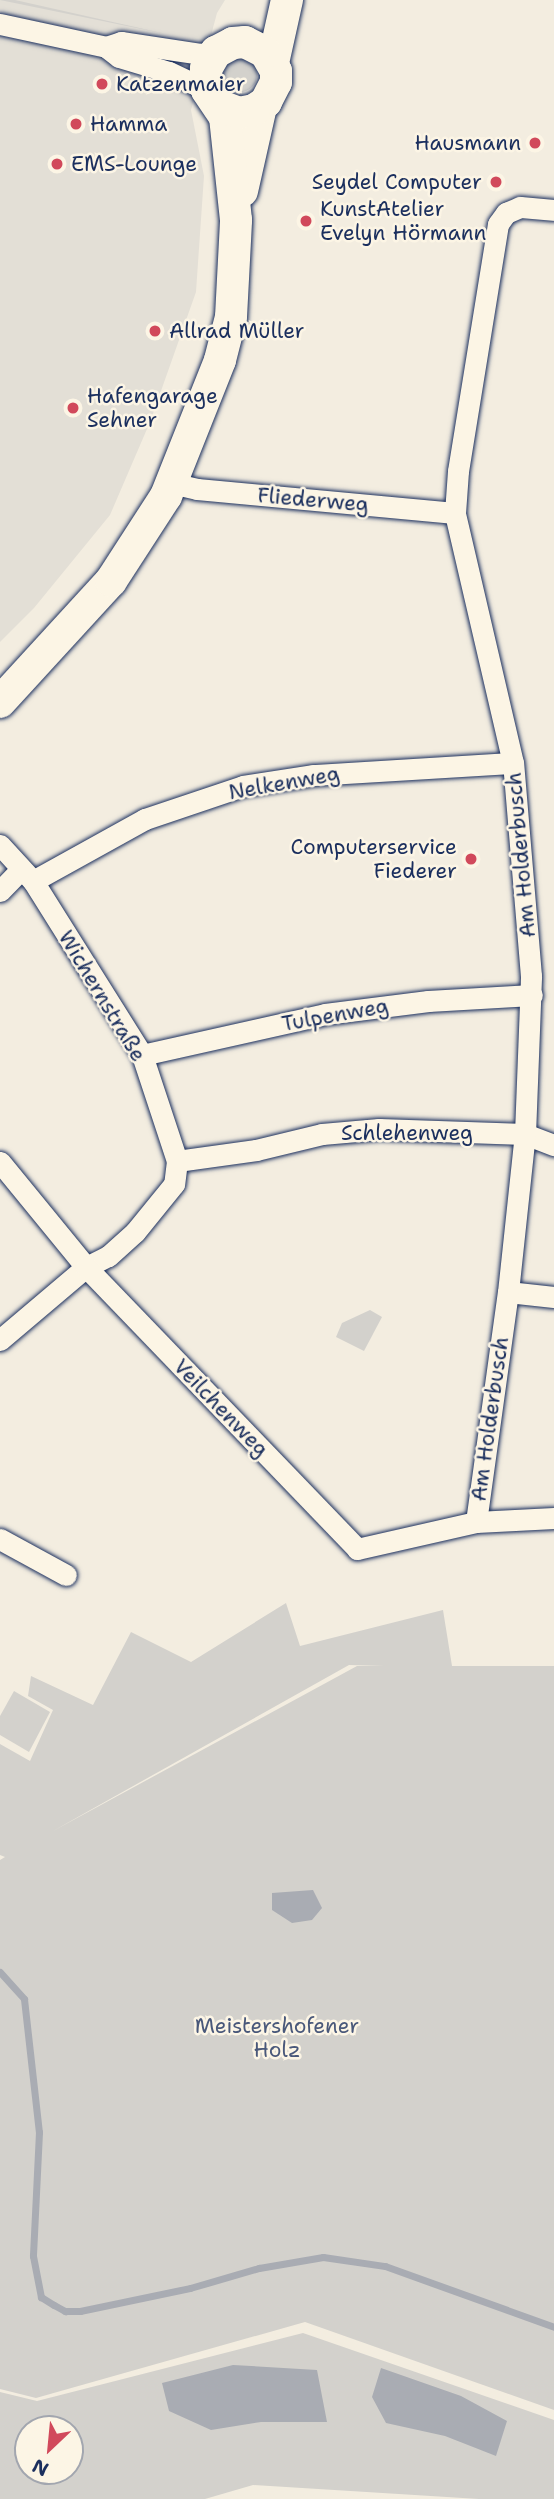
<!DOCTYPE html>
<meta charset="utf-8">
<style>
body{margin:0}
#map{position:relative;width:554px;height:2499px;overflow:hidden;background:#f3ede0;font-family:"Shantell Sans",sans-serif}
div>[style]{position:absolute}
.built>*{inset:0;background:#e3dfd6}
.green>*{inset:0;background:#d3d1cc}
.round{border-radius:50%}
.water>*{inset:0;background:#a9acb3}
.stream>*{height:7px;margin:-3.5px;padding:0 3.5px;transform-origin:3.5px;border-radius:3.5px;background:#a9acb3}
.roads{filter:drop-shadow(0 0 2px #1b2f5e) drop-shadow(0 0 2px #1b2f5e)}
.minor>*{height:21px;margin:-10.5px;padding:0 10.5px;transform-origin:10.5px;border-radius:10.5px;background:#fcf5e5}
.secondary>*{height:32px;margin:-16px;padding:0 16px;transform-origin:16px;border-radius:16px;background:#fcf5e5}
.dots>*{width:19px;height:19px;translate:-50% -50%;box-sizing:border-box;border:4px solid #fcf5e5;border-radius:50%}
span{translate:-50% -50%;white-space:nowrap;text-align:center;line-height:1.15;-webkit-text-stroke:5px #fcf5e5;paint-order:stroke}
.poi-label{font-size:21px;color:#1b2f5e}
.left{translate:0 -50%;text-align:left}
.right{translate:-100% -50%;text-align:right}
.street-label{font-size:21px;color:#1b2f5e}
.park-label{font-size:21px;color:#49587a}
.north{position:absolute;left:14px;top:2415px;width:70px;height:70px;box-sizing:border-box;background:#fcf5e5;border:2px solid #a2a6af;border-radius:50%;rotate:206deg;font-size:19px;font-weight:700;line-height:28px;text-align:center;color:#1b2f5e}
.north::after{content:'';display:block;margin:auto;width:24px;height:32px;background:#d1495b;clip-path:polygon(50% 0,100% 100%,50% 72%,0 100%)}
</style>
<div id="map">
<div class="built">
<div style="clip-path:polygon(0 0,225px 0,217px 13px,191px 110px,204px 176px,196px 292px,150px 422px,110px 515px,34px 608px,0 642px)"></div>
</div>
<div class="green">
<div style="clip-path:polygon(0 0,15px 0,166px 34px)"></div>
<div class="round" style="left:223px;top:58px;width:34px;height:34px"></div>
<div style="clip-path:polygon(370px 1310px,382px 1317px,364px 1351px,336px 1337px,342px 1323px)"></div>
<div style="clip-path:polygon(evenodd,286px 1603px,300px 1646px,443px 1610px,452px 1666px,554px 1666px,554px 2410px,305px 2322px,36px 2398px,0 2389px,0 1860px,5px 1857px,0 1855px,0 1744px,30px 1761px,53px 1710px,28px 1696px,31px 1676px,93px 1705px,131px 1632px,191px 1662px,286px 1603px,349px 1665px,384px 1666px,357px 1666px,53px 1831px,349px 1665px)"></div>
<div style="clip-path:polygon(14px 1691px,50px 1712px,29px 1752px,0 1735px,0 1716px)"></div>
<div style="clip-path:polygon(evenodd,303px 2333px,554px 2420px,554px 2499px,479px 2499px,253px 2485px,205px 2499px,0 2499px,0 2392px,37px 2401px,303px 2333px,28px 2429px,70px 2429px,70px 2471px,28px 2471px,28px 2429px)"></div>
</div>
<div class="water">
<div style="clip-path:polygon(313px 1890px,322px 1908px,312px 1920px,292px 1923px,272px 1910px,272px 1893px)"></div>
<div style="clip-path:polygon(233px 2365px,317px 2370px,327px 2422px,261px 2422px,211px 2430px,169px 2411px,162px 2383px)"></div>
<div style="clip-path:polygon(381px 2368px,461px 2396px,507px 2421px,496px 2456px,445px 2436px,386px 2423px,372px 2397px)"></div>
</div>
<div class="stream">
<div style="left:0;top:1972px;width:36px;rotate:48deg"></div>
<div style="left:24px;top:1999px;width:134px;rotate:83.6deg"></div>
<div style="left:39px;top:2132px;width:124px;rotate:92.8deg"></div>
<div style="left:33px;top:2256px;width:42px;rotate:79deg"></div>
<div style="left:41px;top:2297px;width:15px;rotate:32deg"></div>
<div style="left:54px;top:2305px;width:13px;rotate:29deg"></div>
<div style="left:65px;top:2311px;width:15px"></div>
<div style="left:80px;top:2311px;width:112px;rotate:-11.8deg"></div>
<div style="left:190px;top:2288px;width:72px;rotate:-16.2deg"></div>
<div style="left:259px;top:2268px;width:65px;rotate:-9.8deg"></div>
<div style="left:323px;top:2257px;width:63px;rotate:8.3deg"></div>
<div style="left:385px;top:2266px;width:180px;rotate:19.8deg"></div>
</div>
<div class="roads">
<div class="minor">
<div style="left:0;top:24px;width:108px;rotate:12.2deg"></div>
<div style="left:106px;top:47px;width:16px;rotate:38deg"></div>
<div style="left:119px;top:57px;width:52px;rotate:16.7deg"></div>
<div style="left:169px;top:72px;width:42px;rotate:25.3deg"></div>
<div style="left:106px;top:47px;width:16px;rotate:-18deg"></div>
<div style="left:121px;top:42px;width:80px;rotate:8.6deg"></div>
<div style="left:200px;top:54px;width:16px;rotate:-7deg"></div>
<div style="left:171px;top:483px;width:27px;rotate:13deg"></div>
<div style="left:197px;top:489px;width:259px;rotate:5.3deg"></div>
<div style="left:0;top:845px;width:49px;rotate:47.5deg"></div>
<div style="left:33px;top:881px;width:205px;rotate:57.9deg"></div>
<div style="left:142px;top:1055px;width:112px;rotate:71.7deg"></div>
<div style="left:177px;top:1161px;width:23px;rotate:97deg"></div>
<div style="left:174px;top:1184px;width:62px;rotate:129.1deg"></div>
<div style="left:135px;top:1232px;width:36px;rotate:138deg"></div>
<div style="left:108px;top:1256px;width:25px;rotate:153deg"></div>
<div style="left:86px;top:1267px;width:113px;rotate:139.7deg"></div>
<div style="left:33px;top:881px;width:128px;rotate:-29deg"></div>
<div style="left:145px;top:819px;width:103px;rotate:-18.6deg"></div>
<div style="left:243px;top:786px;width:72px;rotate:-8.8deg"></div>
<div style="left:314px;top:775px;width:199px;rotate:-3.5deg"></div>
<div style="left:0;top:891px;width:29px;rotate:-46deg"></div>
<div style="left:142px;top:1055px;width:188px;rotate:-12.6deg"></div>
<div style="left:325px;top:1014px;width:104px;rotate:-7.2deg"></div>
<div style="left:428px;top:1001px;width:104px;rotate:-3.3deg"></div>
<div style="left:177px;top:1161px;width:80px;rotate:-7.9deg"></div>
<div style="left:256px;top:1150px;width:68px;rotate:-13.6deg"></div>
<div style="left:322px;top:1134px;width:57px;rotate:-5deg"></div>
<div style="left:379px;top:1129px;width:146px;rotate:2deg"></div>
<div style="left:525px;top:1134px;width:31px;rotate:21deg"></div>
<div style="left:0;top:1162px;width:136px;rotate:50.7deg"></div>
<div style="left:86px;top:1267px;width:391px;rotate:46.1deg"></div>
<div style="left:357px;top:1549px;width:122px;rotate:-12.8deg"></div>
<div style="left:476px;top:1522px;width:78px;rotate:-2.9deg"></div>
<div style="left:508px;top:1292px;width:46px;rotate:6.2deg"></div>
<div style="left:476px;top:1522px;width:232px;rotate:-82.1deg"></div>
<div style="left:508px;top:1292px;width:159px;rotate:-83.9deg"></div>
<div style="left:525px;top:1134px;width:158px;rotate:-87.8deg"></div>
<div style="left:531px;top:976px;width:214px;rotate:-94.8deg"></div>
<div style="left:513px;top:763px;width:257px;rotate:-103.1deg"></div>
<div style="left:455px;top:513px;width:42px;rotate:-85.9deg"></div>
<div style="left:458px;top:471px;width:250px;rotate:-80.8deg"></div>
<div style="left:498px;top:224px;width:14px;rotate:-54deg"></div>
<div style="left:506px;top:213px;width:15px;rotate:-23deg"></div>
<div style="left:520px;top:207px;width:34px;rotate:5deg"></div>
<div style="left:0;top:1539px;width:75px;rotate:28.6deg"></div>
</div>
<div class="secondary">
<div style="left:273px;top:63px;width:65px;rotate:-77.5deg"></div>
<div style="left:242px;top:191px;width:86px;rotate:-77.3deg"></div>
<div style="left:0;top:702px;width:164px;rotate:-47.5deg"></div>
<div style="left:111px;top:581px;width:101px;rotate:-57.1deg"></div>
<div style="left:166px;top:496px;width:146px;rotate:-68.3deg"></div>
<div style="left:220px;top:360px;width:44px;rotate:-75.7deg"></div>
<div style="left:231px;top:317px;width:97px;rotate:-87deg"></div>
<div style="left:236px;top:220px;width:104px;rotate:-96.1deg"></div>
<div style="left:225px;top:117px;width:32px;rotate:-124deg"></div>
<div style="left:207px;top:90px;width:21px;rotate:-93deg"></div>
<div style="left:206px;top:69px;width:20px;rotate:-60deg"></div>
<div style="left:216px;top:52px;width:19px;rotate:-28deg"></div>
<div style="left:233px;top:43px;width:12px;rotate:-5deg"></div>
<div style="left:245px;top:42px;width:22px;rotate:27deg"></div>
<div style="left:265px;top:52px;width:22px;rotate:60deg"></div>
<div style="left:276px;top:71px;width:11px;rotate:90deg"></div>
<div style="left:276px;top:82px;width:22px;rotate:117deg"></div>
<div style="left:266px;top:102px;width:14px;rotate:146deg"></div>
<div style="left:254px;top:110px;width:15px;rotate:169deg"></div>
<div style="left:239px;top:113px;width:22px;rotate:-159deg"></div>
</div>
</div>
<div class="dots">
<div style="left:102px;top:84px;background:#d1495b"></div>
<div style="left:76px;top:124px;background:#d1495b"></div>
<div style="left:535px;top:143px;background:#d1495b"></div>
<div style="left:57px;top:164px;background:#d1495b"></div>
<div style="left:496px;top:182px;background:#d1495b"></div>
<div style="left:306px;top:221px;background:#d1495b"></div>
<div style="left:155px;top:331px;background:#d1495b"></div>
<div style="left:73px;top:408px;background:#d1495b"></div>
<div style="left:471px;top:859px;background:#d1495b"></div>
</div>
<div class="poi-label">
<span class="left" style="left:116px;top:84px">Katzenmaier</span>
<span class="left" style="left:90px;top:124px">Hamma</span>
<span class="right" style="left:521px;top:143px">Hausmann</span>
<span class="left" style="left:71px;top:164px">EMS-Lounge</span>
<span class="right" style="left:482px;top:182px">Seydel Computer</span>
<span class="left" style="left:320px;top:221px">KunstAtelier<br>Evelyn Hörmann</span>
<span class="left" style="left:169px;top:331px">Allrad Müller</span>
<span class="left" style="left:87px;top:408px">Hafengarage<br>Sehner</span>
<span class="right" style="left:457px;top:859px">Computerservice<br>Fiederer</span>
</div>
<div class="street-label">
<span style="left:313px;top:500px;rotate:5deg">Fliederweg</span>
<span style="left:284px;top:783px;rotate:-10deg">Nelkenweg</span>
<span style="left:521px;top:855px;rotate:-95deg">Am Holderbusch</span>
<span style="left:102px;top:996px;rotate:59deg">Wichernstraße</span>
<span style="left:335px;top:1015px;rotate:-10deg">Tulpenweg</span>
<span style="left:407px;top:1133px">Schlehenweg</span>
<span style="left:221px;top:1408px;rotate:46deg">Veilchenweg</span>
<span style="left:490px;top:1419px;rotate:-82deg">Am Holderbusch</span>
</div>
<div class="park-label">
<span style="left:277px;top:2038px">Meistershofener<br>Holz</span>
</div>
<div class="north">N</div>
</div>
